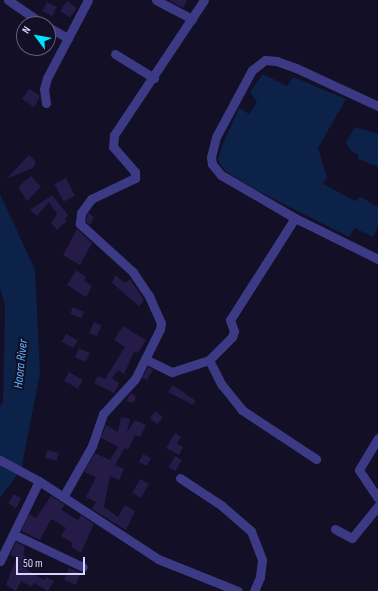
<!DOCTYPE html>
<style>
body{margin:0}
#map{position:relative;width:378px;height:591px;overflow:hidden;background:#130f26;font-family:"Sofia Sans Condensed",sans-serif}
div>[style]{position:absolute}
.water>*{inset:0;background:#0c2248}
.building>*{inset:0;background:#241b47;transform-origin:0 0}
.minor>*{height:9px;margin:-4.5px;padding:0 4.5px;transform-origin:4.5px;border-radius:4.5px;background:#3d3a85}
span{translate:-50% -50%;white-space:nowrap;text-align:center;line-height:1.15;-webkit-text-stroke:4px #130f26;paint-order:stroke}
.water-label{font-size:13px;color:#62b6ff;font-style:italic}
.north{position:absolute;left:16px;top:16px;width:40px;height:40px;box-sizing:border-box;background:#130f26;border:1px solid #625e7d;border-radius:50%;rotate:302deg;font-size:11px;font-weight:700;line-height:16px;text-align:center;color:#d9d4ff}
.north::after{content:'';display:block;margin:auto;width:14px;height:18px;background:#00e5ff;clip-path:polygon(50% 0,100% 100%,50% 72%,0 100%)}
.scale{position:absolute;left:16px;top:557px;width:69px;height:18px;box-sizing:border-box;border:2px solid #d9d4ff;border-top:0;padding-left:5px;font-size:12px;line-height:14px;white-space:nowrap;color:#d9d4ff;-webkit-text-stroke:3px #130f26;paint-order:stroke}
</style>
<div id="map">
<div class="water">
<div style="clip-path:polygon(263px 74px,287px 86px,293px 77px,346px 99px,318px 148px,327px 178px,322px 183px,355px 201px,361px 197px,378px 207px,378px 226px,373px 237px,355px 228px,349px 237px,256px 190px,225px 171px,218px 160px,221px 148px,239px 108px,249px 114px,257px 102px,250px 92px)"></div>
<div style="clip-path:polygon(355px 127px,378px 134px,378px 167px,358px 159px,358px 155px,349px 149px,346px 142px)"></div>
<div style="clip-path:polygon(0 194px,35px 270px,40px 373px,21px 470px,0 498px,0 407px,3px 402px,5px 306px,0 288px)"></div>
</div>
<div class="building">
<div style="clip-path:polygon(169px 0,187px 0,183px 8px)"></div>
<div style="left:67px;top:1px;width:12px;height:12px;rotate:35deg"></div>
<div style="left:47px;top:2px;width:11px;height:10px;rotate:27deg"></div>
<div style="clip-path:polygon(29px 89px,39px 95px,39px 99px,34px 107px,22px 99px)"></div>
<div style="clip-path:polygon(29px 155px,36px 162px,33px 168px,6px 179px)"></div>
<div style="clip-path:polygon(31px 176px,41px 187px,27px 201px,18px 187px)"></div>
<div style="left:66px;top:178px;width:20px;height:13px;rotate:63deg"></div>
<div style="clip-path:polygon(52px 195px,68px 215px,65px 219px,67px 221px,57px 230px,51px 223px,57px 214px,49px 202px,37px 216px,30px 210px)"></div>
<div style="clip-path:polygon(88px 213px,94px 217px,90px 225px,86px 222px)"></div>
<div style="clip-path:polygon(77px 229px,92px 243px,80px 265px,63px 255px)"></div>
<div style="clip-path:polygon(76px 270px,86px 277px,84px 281px,92px 286px,86px 297px,67px 285px)"></div>
<div style="clip-path:polygon(115px 275px,125px 283px,130px 279px,144px 300px,139px 306px,112px 283px)"></div>
<div style="left:73px;top:307px;width:12px;height:7px;rotate:24deg"></div>
<div style="left:94px;top:322px;width:8px;height:12px;rotate:23deg"></div>
<div style="clip-path:polygon(123px 326px,146px 340px,138px 353px,134px 352px,124px 374px,118px 370px,112px 378px,119px 383px,114px 393px,94px 383px,98px 376px,105px 379px,125px 347px,114px 340px)"></div>
<div style="left:66px;top:334px;width:13px;height:9px;rotate:27deg"></div>
<div style="left:79px;top:348px;width:12px;height:10px;rotate:24deg"></div>
<div style="clip-path:polygon(148px 367px,153px 370px,147px 380px,142px 378px)"></div>
<div style="left:69px;top:372px;width:16px;height:10px;rotate:30deg"></div>
<div style="clip-path:polygon(173px 385px,196px 401px,193px 405px,168px 392px)"></div>
<div style="clip-path:polygon(131px 393px,136px 397px,134px 403px,126px 401px)"></div>
<div style="left:155px;top:411px;width:10px;height:9px;rotate:37deg"></div>
<div style="clip-path:polygon(121px 417px,130px 419px,127px 432px,135px 420px,146px 425px,140px 437px,135px 435px,128px 450px,125px 448px,115px 465px,124px 469px,119px 480px,110px 476px,104px 507px,118px 517px,125px 505px,135px 511px,126px 530px,92px 509px,96px 502px,86px 497px,96px 477px,84px 472px,95px 453px,110px 460px,118px 447px,101px 438px,106px 425px,118px 432px)"></div>
<div style="clip-path:polygon(175px 433px,181px 437px,177px 444px,183px 447px,179px 455px,166px 448px)"></div>
<div style="left:47px;top:450px;width:12px;height:8px;rotate:14deg"></div>
<div style="left:143px;top:454px;width:9px;height:9px;rotate:27deg"></div>
<div style="left:175px;top:456px;width:8px;height:13px;rotate:30deg"></div>
<div style="left:140px;top:479px;width:10px;height:16px;rotate:29deg"></div>
<div style="left:14px;top:494px;width:9px;height:11px;rotate:32deg"></div>
<div style="clip-path:polygon(51px 496px,65px 505px,61px 510px,78px 520px,81px 515px,94px 524px,81px 553px,71px 547px,73px 543px,61px 536px,66px 528px,51px 519px,40px 540px,21px 531px,29px 514px,36px 518px)"></div>
<div style="clip-path:polygon(16px 542px,25px 546px,23px 555px,32px 560px,27px 570px,44px 580px,46px 577px,54px 581px,48px 591px,34px 583px,32px 587px,21px 581px,16px 591px,6px 585px,17px 557px,10px 555px)"></div>
<div style="left:69px;top:568px;width:13px;height:13px;rotate:23deg"></div>
</div>
<div class="minor">
<div style="left:8px;top:0;width:42px;rotate:34.4deg"></div>
<div style="left:156px;top:0;width:41px;rotate:27.8deg"></div>
<div style="left:48px;top:27px;width:23px;rotate:29deg"></div>
<div style="left:115px;top:54px;width:46px;rotate:31.6deg"></div>
<div style="left:46px;top:103px;width:14px;rotate:-98deg"></div>
<div style="left:44px;top:89px;width:11px;rotate:-75deg"></div>
<div style="left:47px;top:78px;width:88px;rotate:-62.3deg"></div>
<div style="left:378px;top:106px;width:90px;rotate:-155.1deg"></div>
<div style="left:296px;top:68px;width:20px;rotate:-160deg"></div>
<div style="left:277px;top:61px;width:12px;rotate:-175deg"></div>
<div style="left:265px;top:60px;width:16px;rotate:142deg"></div>
<div style="left:252px;top:70px;width:76px;rotate:118.2deg"></div>
<div style="left:216px;top:137px;width:21px;rotate:104deg"></div>
<div style="left:211px;top:157px;width:7px;rotate:82deg"></div>
<div style="left:212px;top:164px;width:14px;rotate:51deg"></div>
<div style="left:221px;top:175px;width:86px;rotate:30.2deg"></div>
<div style="left:295px;top:218px;width:93px;rotate:26.3deg"></div>
<div style="left:145px;top:359px;width:30px;rotate:26deg"></div>
<div style="left:172px;top:372px;width:39px;rotate:-18deg"></div>
<div style="left:209px;top:360px;width:33px;rotate:-45deg"></div>
<div style="left:232px;top:337px;width:6px;rotate:-72deg"></div>
<div style="left:234px;top:331px;width:12px;rotate:-110deg"></div>
<div style="left:230px;top:320px;width:121px;rotate:-57.5deg"></div>
<div style="left:209px;top:360px;width:28px;rotate:63deg"></div>
<div style="left:222px;top:385px;width:32px;rotate:51deg"></div>
<div style="left:242px;top:410px;width:89px;rotate:33.5deg"></div>
<div style="left:378px;top:438px;width:37px;rotate:121deg"></div>
<div style="left:359px;top:470px;width:34px;rotate:56deg"></div>
<div style="left:0;top:460px;width:44px;rotate:28.3deg"></div>
<div style="left:39px;top:481px;width:142px;rotate:33.2deg"></div>
<div style="left:158px;top:559px;width:86px;rotate:21.8deg"></div>
<div style="left:180px;top:478px;width:49px;rotate:33.4deg"></div>
<div style="left:221px;top:505px;width:40px;rotate:41deg"></div>
<div style="left:251px;top:531px;width:31px;rotate:69deg"></div>
<div style="left:262px;top:560px;width:17px;rotate:97deg"></div>
<div style="left:260px;top:577px;width:15px;rotate:113deg"></div>
<div style="left:63px;top:497px;width:59px;rotate:-60.4deg"></div>
<div style="left:92px;top:446px;width:34px;rotate:-71deg"></div>
<div style="left:103px;top:414px;width:47px;rotate:-47.6deg"></div>
<div style="left:135px;top:379px;width:56px;rotate:-63.4deg"></div>
<div style="left:160px;top:329px;width:6px;rotate:-81deg"></div>
<div style="left:161px;top:323px;width:30px;rotate:-114deg"></div>
<div style="left:149px;top:296px;width:29px;rotate:-124deg"></div>
<div style="left:133px;top:272px;width:72px;rotate:-137.8deg"></div>
<div style="left:80px;top:224px;width:11px;rotate:-85deg"></div>
<div style="left:81px;top:213px;width:17px;rotate:-54deg"></div>
<div style="left:91px;top:199px;width:49px;rotate:-25.5deg"></div>
<div style="left:135px;top:178px;width:6px;rotate:-90deg"></div>
<div style="left:135px;top:172px;width:33px;rotate:-131deg"></div>
<div style="left:113px;top:147px;width:12px;rotate:-85deg"></div>
<div style="left:114px;top:135px;width:162px;rotate:-56.3deg"></div>
<div style="left:335px;top:529px;width:19px;rotate:28deg"></div>
<div style="left:352px;top:538px;width:41px;rotate:-50.9deg"></div>
<div style="left:13px;top:534px;width:77px;rotate:25.2deg"></div>
<div style="left:0;top:561px;width:89px;rotate:-64deg"></div>
</div>
<div class="water-label">
<span style="left:21px;top:364px;rotate:-84deg">Haora River</span>
</div>
<div class="north">N</div>
<div class="scale">50 m</div>
</div>
